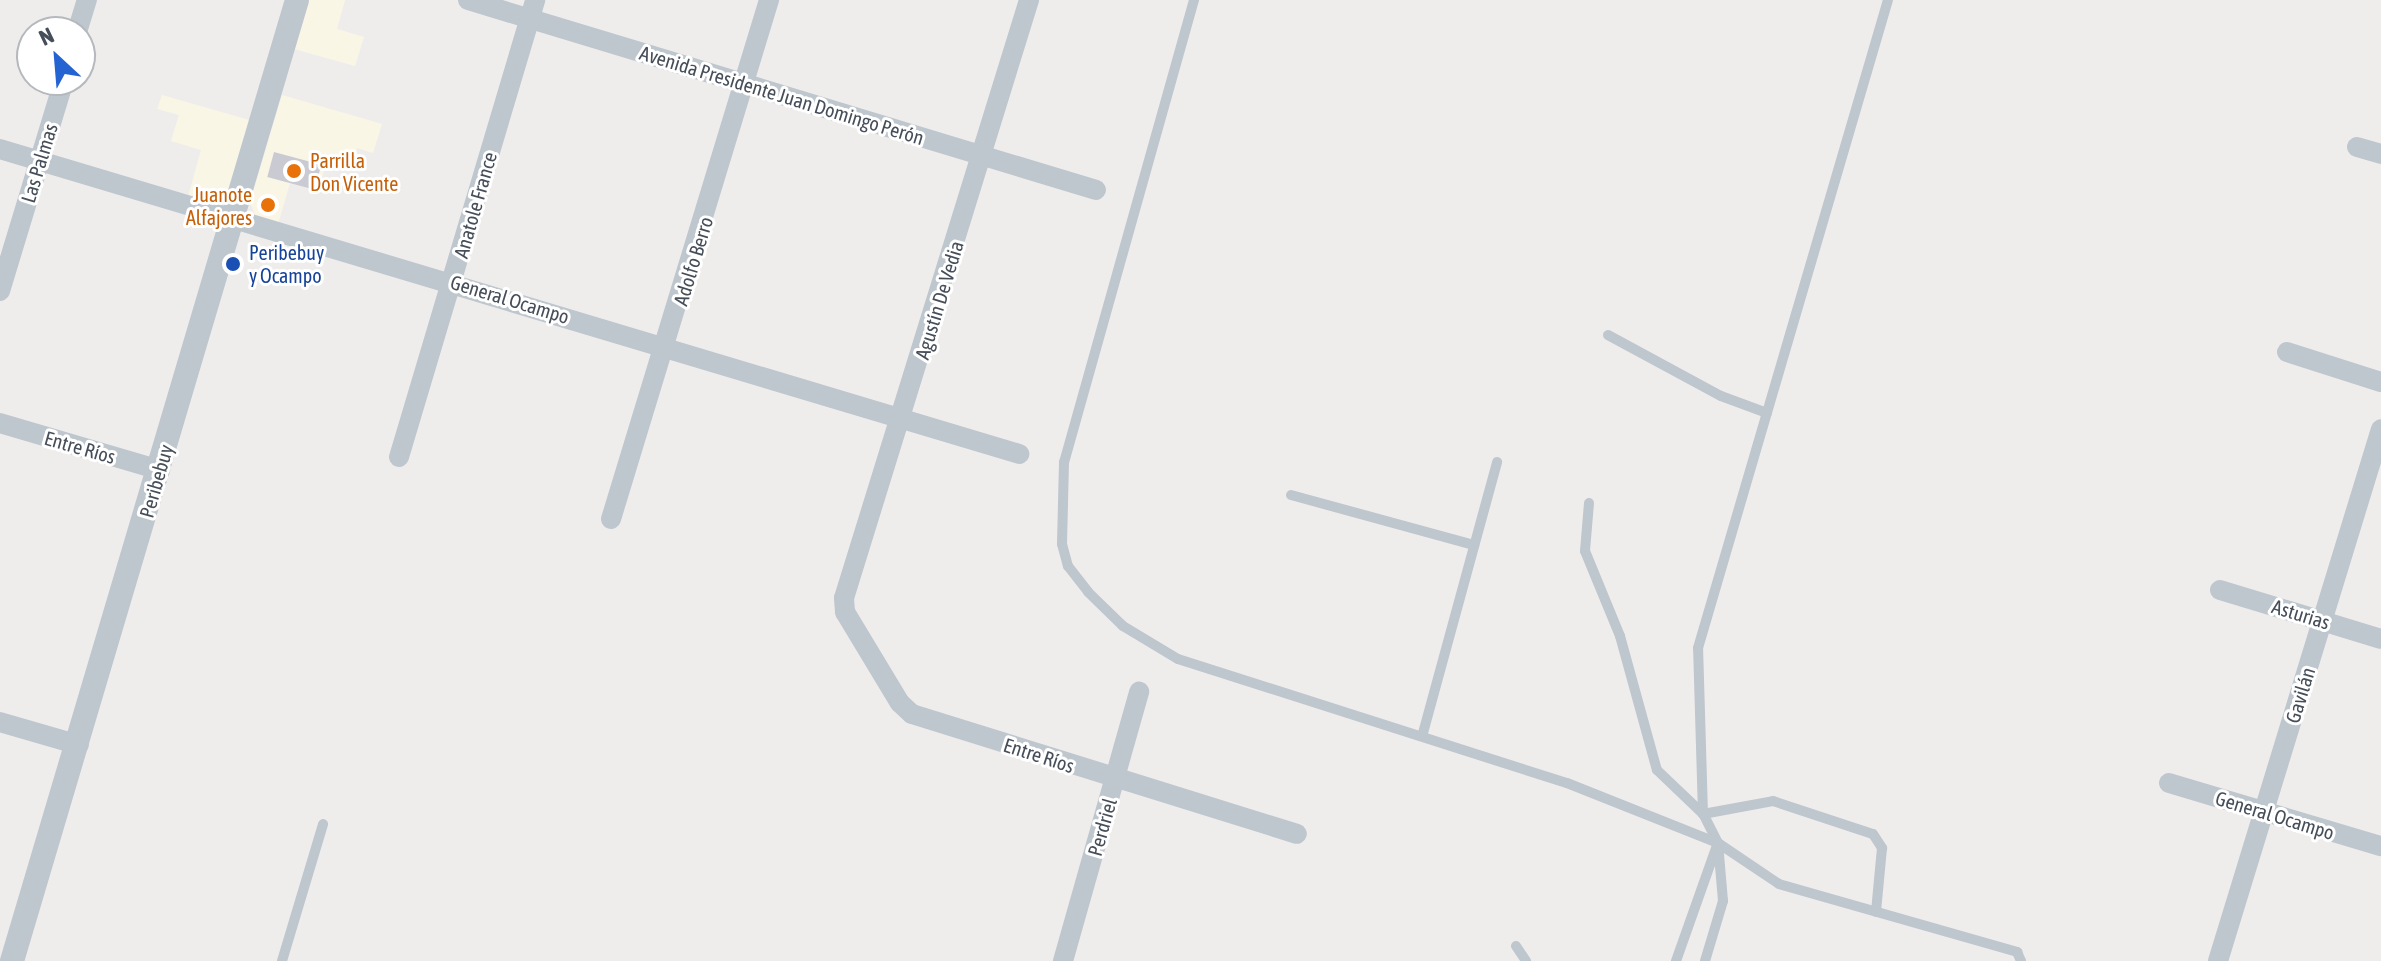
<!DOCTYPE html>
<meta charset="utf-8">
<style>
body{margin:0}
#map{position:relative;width:2381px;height:961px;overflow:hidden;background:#efedec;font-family:"Asap Condensed",sans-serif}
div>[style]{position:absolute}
.commercial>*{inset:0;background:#faf6e6}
.building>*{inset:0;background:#cacbd2;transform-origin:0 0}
.service>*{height:10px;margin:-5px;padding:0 5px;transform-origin:5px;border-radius:5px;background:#bec6ce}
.minor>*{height:20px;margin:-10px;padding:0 10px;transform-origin:10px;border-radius:10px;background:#bec6ce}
.tertiary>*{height:24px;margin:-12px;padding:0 12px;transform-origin:12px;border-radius:12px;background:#bec6ce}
.dots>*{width:22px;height:22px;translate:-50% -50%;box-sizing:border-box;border:4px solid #fff;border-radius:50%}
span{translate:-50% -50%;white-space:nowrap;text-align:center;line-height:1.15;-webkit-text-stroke:6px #fff;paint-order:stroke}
.street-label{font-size:20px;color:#464e59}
.food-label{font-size:20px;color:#c56008}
.left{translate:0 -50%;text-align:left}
.right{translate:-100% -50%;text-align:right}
.transit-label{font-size:20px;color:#164399}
.north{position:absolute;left:16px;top:16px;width:80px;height:80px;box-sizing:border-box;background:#fff;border:2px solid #b5b8bd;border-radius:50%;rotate:334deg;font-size:22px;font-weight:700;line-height:32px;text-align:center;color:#464e59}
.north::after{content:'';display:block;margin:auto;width:28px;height:36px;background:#2464d2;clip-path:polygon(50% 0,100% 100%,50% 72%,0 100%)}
</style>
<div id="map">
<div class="commercial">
<div style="clip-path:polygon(308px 0,345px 0,337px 29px,364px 37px,355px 66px,294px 49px)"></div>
<div style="clip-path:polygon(162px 95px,256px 122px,232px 189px,223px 199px,188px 197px,201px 150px,171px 141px,179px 115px,157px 109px)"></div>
<div style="clip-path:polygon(282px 95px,382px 124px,373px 153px,357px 148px,350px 170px,326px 164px,318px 191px,290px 183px,278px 224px,256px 217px,250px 202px)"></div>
</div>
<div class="building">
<div style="left:274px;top:152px;width:49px;height:26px;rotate:15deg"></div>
</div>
<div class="service">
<div style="left:1194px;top:0;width:480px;rotate:105.7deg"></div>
<div style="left:1064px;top:462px;width:82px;rotate:91.4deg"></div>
<div style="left:1062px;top:544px;width:23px;rotate:75deg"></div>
<div style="left:1068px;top:566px;width:33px;rotate:52deg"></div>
<div style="left:1088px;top:592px;width:49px;rotate:44.2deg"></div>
<div style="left:1123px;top:626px;width:64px;rotate:31deg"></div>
<div style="left:1178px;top:659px;width:408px;rotate:17.7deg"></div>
<div style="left:1567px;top:783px;width:162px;rotate:21.7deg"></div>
<div style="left:1718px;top:843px;width:73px;rotate:33.9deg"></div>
<div style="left:1779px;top:884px;width:248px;rotate:15.9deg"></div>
<div style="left:2017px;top:952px;width:10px;rotate:66deg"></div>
<div style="left:1608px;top:335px;width:128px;rotate:28.4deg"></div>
<div style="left:1721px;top:396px;width:49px;rotate:20.3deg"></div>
<div style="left:1291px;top:495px;width:190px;rotate:15.3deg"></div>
<div style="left:1589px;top:503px;width:48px;rotate:94.8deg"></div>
<div style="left:1585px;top:551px;width:92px;rotate:67.6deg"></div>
<div style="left:1620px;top:636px;width:139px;rotate:74.6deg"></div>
<div style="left:1657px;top:770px;width:64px;rotate:43.7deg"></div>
<div style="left:1703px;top:814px;width:71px;rotate:-10.5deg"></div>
<div style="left:1773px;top:801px;width:105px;rotate:18.3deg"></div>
<div style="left:1873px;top:834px;width:17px;rotate:57deg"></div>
<div style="left:1882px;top:848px;width:64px;rotate:95.4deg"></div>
<div style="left:1423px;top:733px;width:281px;rotate:-74.7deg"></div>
<div style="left:1516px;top:946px;width:18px;rotate:56deg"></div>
<div style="left:282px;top:961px;width:143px;rotate:-73.3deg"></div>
<div style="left:1676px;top:961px;width:123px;rotate:-70.5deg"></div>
<div style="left:1705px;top:961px;width:63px;rotate:-73.3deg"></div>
<div style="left:1723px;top:901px;width:58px;rotate:-94.9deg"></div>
<div style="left:1718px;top:843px;width:33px;rotate:-117deg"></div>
<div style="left:1703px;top:814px;width:166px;rotate:-91.7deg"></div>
<div style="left:1698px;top:648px;width:675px;rotate:-73.66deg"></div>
</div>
<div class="minor">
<div style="left:468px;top:0;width:656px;rotate:16.83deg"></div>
<div style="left:1029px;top:0;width:626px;rotate:107.19deg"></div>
<div style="left:844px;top:598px;width:14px;rotate:86deg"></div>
<div style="left:845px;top:612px;width:106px;rotate:58.9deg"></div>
<div style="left:900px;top:703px;width:16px;rotate:43deg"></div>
<div style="left:912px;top:714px;width:403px;rotate:17.3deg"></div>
<div style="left:77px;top:32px;width:34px;rotate:-73deg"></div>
<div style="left:2357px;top:147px;width:25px;rotate:16deg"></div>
<div style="left:0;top:149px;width:1064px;rotate:16.66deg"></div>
<div style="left:0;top:291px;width:220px;rotate:-73.1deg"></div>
<div style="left:2287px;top:352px;width:99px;rotate:17.7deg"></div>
<div style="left:0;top:423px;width:167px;rotate:16.4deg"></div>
<div style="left:399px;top:457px;width:477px;rotate:-73.4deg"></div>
<div style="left:611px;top:519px;width:543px;rotate:-73.07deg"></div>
<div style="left:2220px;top:590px;width:168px;rotate:16.9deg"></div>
<div style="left:0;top:722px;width:82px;rotate:16.2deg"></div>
<div style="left:2169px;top:783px;width:221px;rotate:16.6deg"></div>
<div style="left:1063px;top:961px;width:280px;rotate:-74.2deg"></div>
<div style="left:2218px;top:961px;width:556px;rotate:-72.97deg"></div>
</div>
<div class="tertiary">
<div style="left:12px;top:961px;width:1002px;rotate:-73.48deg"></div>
</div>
<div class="dots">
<div style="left:294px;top:171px;background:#e8710a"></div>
<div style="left:268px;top:205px;background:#e8710a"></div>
<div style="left:233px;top:264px;background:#1a4fb4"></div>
</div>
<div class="street-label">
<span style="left:782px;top:95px;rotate:17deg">Avenida Presidente Juan Domingo Perón</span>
<span style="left:39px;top:163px;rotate:-73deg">Las Palmas</span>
<span style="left:475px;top:205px;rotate:-74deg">Anatole France</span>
<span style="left:693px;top:261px;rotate:-73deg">Adolfo Berro</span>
<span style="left:510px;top:299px;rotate:17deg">General Ocampo</span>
<span style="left:939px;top:300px;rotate:-73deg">Agustín De Vedia</span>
<span style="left:80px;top:447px;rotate:16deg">Entre Ríos</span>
<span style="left:156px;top:481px;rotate:-74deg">Peribebuy</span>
<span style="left:2301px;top:614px;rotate:17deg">Asturias</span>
<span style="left:2300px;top:695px;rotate:-73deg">Gavilán</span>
<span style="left:1039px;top:755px;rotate:18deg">Entre Ríos</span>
<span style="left:2275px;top:815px;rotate:17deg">General Ocampo</span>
<span style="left:1102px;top:827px;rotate:-74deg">Perdriel</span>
</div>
<div class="food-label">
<span class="left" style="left:310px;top:172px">Parrilla<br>Don Vicente</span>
<span class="right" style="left:252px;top:206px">Juanote<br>Alfajores</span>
</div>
<div class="transit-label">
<span class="left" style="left:249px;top:264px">Peribebuy<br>y Ocampo</span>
</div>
<div class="north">N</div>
</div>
